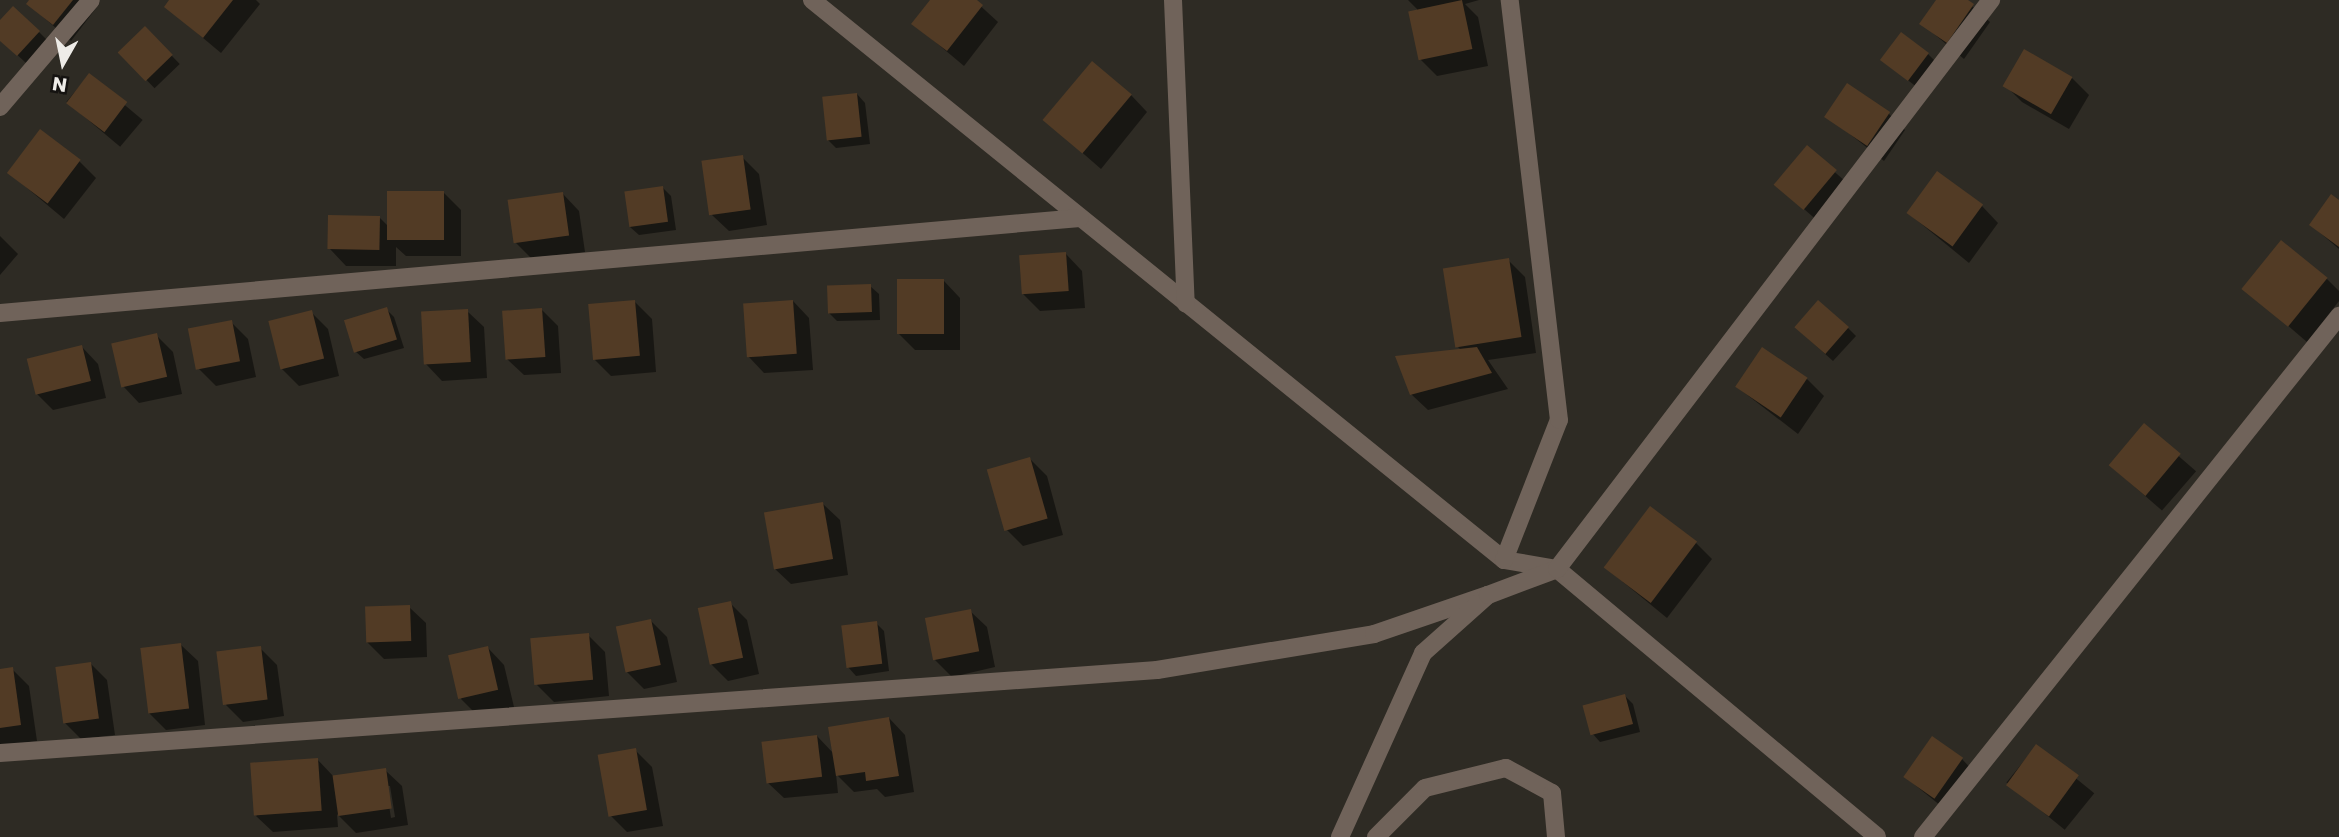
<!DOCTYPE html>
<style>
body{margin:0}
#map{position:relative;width:2339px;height:837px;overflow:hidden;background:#2e2b24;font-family:Poppins,sans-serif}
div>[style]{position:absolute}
.shadow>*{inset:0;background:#0007;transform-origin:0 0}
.building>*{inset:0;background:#523b25;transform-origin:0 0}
.street>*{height:18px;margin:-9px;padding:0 9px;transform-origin:9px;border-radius:9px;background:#70635a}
span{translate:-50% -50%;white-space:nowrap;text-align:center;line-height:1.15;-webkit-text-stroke:5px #151311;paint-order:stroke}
.north{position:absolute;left:28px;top:28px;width:70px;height:70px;-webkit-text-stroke:5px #151311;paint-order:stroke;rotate:189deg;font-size:19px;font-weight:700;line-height:28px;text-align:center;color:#eeece8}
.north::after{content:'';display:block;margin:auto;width:24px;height:32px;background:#eeece8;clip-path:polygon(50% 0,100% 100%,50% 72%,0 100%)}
</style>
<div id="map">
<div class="shadow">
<div style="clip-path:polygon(31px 0,97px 0,100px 3px,71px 41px,28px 4px)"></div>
<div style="clip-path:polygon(171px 0,256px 0,260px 4px,221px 53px,166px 7px)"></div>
<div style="clip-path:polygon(932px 0,974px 0,998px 22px,964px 66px,914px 24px)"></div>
<div style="clip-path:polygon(1408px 0,1479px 0,1465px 4px,1478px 17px,1488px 66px,1437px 76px,1420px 59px,1417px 9px)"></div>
<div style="clip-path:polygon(1938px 0,1965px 0,1990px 22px,1964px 59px,1921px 23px)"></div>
<div style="clip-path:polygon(0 23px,39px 32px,47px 40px,26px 63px,0 39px)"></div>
<div style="left:145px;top:28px;width:50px;height:35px;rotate:46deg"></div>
<div style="clip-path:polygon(1928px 54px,1936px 62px,1918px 88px,1883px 61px)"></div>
<div style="left:89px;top:75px;width:70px;height:35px;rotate:40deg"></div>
<div style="clip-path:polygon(2072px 78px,2089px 95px,2069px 129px,2022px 102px,2005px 85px)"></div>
<div style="clip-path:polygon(857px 94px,865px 103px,870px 144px,836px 148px,828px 140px)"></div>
<div style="clip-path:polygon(1131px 95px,1147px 112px,1101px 169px,1046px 121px)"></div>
<div style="clip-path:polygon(1889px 114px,1905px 130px,1884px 161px,1827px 116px)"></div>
<div style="left:1807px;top:148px;width:61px;height:48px;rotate:41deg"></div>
<div style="clip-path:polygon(742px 157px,759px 174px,767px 225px,729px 231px,712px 215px)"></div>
<div style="clip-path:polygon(79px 161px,96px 178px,64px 219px,8px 172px)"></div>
<div style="clip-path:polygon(663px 188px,671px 196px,676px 230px,639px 235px,630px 227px)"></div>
<div style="clip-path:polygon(444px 193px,461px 210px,461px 256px,406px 256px,396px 247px,396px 266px,346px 266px,330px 249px,379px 217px,389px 227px)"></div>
<div style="clip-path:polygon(563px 194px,579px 211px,585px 252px,531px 258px,514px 241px)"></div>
<div style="clip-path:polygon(2339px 202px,2339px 249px,2311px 225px)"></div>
<div style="clip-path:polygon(1982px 206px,1998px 223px,1969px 263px,1908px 213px)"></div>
<div style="clip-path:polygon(0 236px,18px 254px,0 275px)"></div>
<div style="clip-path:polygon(1066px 254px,1082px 271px,1085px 308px,1040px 311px,1023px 294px)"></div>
<div style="clip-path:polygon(1508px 260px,1525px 277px,1536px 353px,1488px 360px,1508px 389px,1428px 410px,1411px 394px,1461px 350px,1457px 346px)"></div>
<div style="clip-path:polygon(2327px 279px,2339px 291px,2339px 301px,2307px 342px,2245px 289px)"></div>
<div style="clip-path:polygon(944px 281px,960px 298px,960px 350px,915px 350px,898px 333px)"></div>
<div style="clip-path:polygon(870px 286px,879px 294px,880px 320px,837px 321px,829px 313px)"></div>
<div style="clip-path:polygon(793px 301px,809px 318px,813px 370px,764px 373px,748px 356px)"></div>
<div style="clip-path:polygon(635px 302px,652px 319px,656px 372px,611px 376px,594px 359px)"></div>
<div style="clip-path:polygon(386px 309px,394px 317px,404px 348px,364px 359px,355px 351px)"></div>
<div style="clip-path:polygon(541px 309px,558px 326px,561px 373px,524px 375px,507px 359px)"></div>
<div style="clip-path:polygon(467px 311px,484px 327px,487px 378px,442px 381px,426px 364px)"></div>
<div style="clip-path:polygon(311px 312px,328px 329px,339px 376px,299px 386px,282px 369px)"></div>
<div style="clip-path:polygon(231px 322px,248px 339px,256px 377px,216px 386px,199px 369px)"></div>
<div style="clip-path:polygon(1848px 328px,1856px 336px,1833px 361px,1804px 335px)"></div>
<div style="clip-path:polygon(156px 335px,173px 352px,182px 394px,139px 403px,123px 386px)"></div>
<div style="clip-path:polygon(82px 347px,98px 364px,106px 398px,53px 410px,36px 393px)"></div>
<div style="clip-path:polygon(1807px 379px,1824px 396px,1798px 434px,1737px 387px)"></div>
<div style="left:2144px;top:426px;width:69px;height:52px;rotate:41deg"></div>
<div style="clip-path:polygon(1030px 459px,1047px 476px,1063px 535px,1023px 546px,1006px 529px)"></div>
<div style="clip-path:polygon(823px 504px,840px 520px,848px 575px,791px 584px,774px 568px)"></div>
<div style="clip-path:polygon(1695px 542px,1712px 559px,1667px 618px,1606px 568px)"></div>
<div style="clip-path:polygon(730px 603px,747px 620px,759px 674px,728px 681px,711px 664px)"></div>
<div style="clip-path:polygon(409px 607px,426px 623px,427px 657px,384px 659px,367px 642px)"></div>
<div style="clip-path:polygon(970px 611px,987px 627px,995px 667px,952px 677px,935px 660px)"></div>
<div style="clip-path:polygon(651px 621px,667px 637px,677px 682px,644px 689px,627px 672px)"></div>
<div style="clip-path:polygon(876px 623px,884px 631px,889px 671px,856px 676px,848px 667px)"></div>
<div style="clip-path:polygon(588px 635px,605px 652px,609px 696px,554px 702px,537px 685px)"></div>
<div style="clip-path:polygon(181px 645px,198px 661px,205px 725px,166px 730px,149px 713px)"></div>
<div style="clip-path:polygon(260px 648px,277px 665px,284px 716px,243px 722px,226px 705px)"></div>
<div style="clip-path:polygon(488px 648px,504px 665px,514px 707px,477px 715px,461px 699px)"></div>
<div style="clip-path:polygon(91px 664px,107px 680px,115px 735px,81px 739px,64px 722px)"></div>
<div style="clip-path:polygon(12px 669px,29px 686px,37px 741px,0 746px,0 671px)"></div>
<div style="clip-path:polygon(1625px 696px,1633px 704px,1640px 732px,1600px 742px,1592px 733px)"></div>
<div style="clip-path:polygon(889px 718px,905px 735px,914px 792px,885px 797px,877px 789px,854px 792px,836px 774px,838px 793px,784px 798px,767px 782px,817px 736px,834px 754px)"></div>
<div style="left:2036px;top:746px;width:75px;height:47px;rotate:39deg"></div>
<div style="clip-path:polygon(635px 750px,652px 767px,663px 826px,627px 832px,611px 816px)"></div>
<div style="clip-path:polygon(evenodd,317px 759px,334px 777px,385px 770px,402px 786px,408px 825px,356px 833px,337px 814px,338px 827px,273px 832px,256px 816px,317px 759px,386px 786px,390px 786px,395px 817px,391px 818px,386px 786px)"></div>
<div style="clip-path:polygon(1962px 759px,1978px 776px,1951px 814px,1905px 777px)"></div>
</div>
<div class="building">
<div style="clip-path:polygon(29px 0,73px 0,53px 25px,26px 4px)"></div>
<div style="clip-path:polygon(169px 0,233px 0,203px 38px,164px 7px)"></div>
<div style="clip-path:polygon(930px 0,977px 0,983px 5px,947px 51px,911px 24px)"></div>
<div style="left:1462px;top:0;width:50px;height:55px;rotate:78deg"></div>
<div style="clip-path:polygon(1936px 0,1968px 0,1974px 4px,1947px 43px,1919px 24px)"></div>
<div style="clip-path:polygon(13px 6px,40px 31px,17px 56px,0 41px,0 20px)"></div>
<div style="left:145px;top:26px;width:40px;height:38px;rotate:46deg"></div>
<div style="left:1901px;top:32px;width:35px;height:35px;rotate:37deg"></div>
<div style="left:2024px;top:49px;width:56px;height:43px;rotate:30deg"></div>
<div style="left:1092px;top:61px;width:52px;height:77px;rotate:40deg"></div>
<div style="left:89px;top:73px;width:48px;height:38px;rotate:37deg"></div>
<div style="left:1847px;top:83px;width:52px;height:41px;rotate:34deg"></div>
<div style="left:857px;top:93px;width:44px;height:35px;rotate:84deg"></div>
<div style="left:40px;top:129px;width:51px;height:55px;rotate:37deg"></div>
<div style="left:1807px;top:145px;width:39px;height:52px;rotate:40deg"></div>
<div style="left:743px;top:155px;width:55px;height:42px;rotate:82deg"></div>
<div style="left:1937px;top:171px;width:57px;height:52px;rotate:36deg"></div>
<div style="left:663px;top:186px;width:36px;height:39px;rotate:82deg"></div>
<div style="left:387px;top:191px;width:57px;height:49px"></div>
<div style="left:563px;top:192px;width:44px;height:56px;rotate:82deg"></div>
<div style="clip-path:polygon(2331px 194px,2339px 200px,2339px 247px,2309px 225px)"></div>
<div style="left:328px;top:215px;width:52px;height:34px;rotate:1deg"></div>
<div style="left:2281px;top:240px;width:60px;height:63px;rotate:39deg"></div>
<div style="left:1066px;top:252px;width:39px;height:47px;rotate:86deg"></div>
<div style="left:1509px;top:258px;width:80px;height:67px;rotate:81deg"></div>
<div style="left:944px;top:279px;width:55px;height:47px;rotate:90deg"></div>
<div style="left:871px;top:284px;width:28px;height:44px;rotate:88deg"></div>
<div style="left:635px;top:300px;width:56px;height:47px;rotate:85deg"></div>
<div style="left:793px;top:300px;width:54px;height:50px;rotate:86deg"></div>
<div style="left:1818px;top:300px;width:41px;height:36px;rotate:41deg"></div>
<div style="left:387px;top:307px;width:34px;height:45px;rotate:73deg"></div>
<div style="left:542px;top:308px;width:49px;height:40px;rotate:86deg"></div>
<div style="left:468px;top:309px;width:53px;height:47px;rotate:87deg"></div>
<div style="left:312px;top:310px;width:50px;height:45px;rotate:76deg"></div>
<div style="left:232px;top:320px;width:42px;height:45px;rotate:79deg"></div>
<div style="left:157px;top:333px;width:45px;height:47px;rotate:77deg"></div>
<div style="left:82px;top:345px;width:37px;height:57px;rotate:76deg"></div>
<div style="clip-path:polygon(1477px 347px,1492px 373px,1410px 395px,1395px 356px)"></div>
<div style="left:1762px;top:347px;width:55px;height:48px;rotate:34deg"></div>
<div style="left:2144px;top:423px;width:48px;height:55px;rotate:40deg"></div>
<div style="left:1030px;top:457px;width:64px;height:45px;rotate:74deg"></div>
<div style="left:823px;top:502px;width:58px;height:60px;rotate:80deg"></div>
<div style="left:1650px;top:506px;width:59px;height:77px;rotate:37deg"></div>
<div style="left:731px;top:601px;width:58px;height:34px;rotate:78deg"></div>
<div style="left:410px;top:605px;width:36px;height:45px;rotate:88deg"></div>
<div style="left:971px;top:609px;width:43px;height:47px;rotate:79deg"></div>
<div style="left:651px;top:619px;width:47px;height:36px;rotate:78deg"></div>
<div style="left:877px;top:621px;width:43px;height:36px;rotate:83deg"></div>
<div style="left:589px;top:633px;width:47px;height:59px;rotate:85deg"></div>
<div style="left:181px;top:643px;width:66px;height:41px;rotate:83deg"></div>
<div style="left:261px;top:646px;width:54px;height:45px;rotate:83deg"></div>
<div style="left:488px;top:646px;width:45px;height:41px;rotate:77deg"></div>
<div style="left:91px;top:662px;width:57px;height:36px;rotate:82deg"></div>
<div style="clip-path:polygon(13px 667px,21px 725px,0 728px,0 669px)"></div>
<div style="left:1625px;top:694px;width:31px;height:44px;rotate:75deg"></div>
<div style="clip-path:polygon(889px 717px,899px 776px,866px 781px,865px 772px,836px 776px,828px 727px)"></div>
<div style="left:817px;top:735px;width:42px;height:56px;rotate:83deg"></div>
<div style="left:1932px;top:736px;width:38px;height:50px;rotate:35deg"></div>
<div style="left:2036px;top:744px;width:53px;height:51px;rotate:36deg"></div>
<div style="left:636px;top:748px;width:63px;height:39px;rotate:80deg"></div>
<div style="left:318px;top:758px;width:53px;height:68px;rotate:86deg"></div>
<div style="left:386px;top:768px;width:41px;height:54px;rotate:82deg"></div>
</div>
<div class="street">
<div style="left:812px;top:0;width:890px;rotate:38.98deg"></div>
<div style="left:1504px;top:560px;width:54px;rotate:9.6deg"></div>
<div style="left:1557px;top:569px;width:417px;rotate:39.9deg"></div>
<div style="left:1173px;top:0;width:304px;rotate:87.6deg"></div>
<div style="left:0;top:107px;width:140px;rotate:-49.6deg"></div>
<div style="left:0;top:313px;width:1084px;rotate:-5.03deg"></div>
<div style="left:1504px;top:560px;width:150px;rotate:-68.6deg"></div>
<div style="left:1559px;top:420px;width:423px;rotate:-96.7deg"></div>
<div style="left:0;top:753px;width:1160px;rotate:-4.1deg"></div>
<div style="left:1157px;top:670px;width:220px;rotate:-9.4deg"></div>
<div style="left:1374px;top:634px;width:120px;rotate:-18.9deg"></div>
<div style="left:1340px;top:837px;width:202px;rotate:-65.7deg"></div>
<div style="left:1423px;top:653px;width:87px;rotate:-41.7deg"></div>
<div style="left:1488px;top:595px;width:74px;rotate:-20.6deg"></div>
<div style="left:1557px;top:569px;width:716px;rotate:-52.67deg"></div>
<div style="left:1376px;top:837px;width:69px;rotate:-45deg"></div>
<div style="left:1425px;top:788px;width:83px;rotate:-13.9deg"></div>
<div style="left:1506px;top:768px;width:52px;rotate:28.5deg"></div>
<div style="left:1552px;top:793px;width:44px;rotate:84.8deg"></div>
<div style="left:1923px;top:837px;width:667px;rotate:-51.39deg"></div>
</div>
<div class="north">N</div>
</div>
